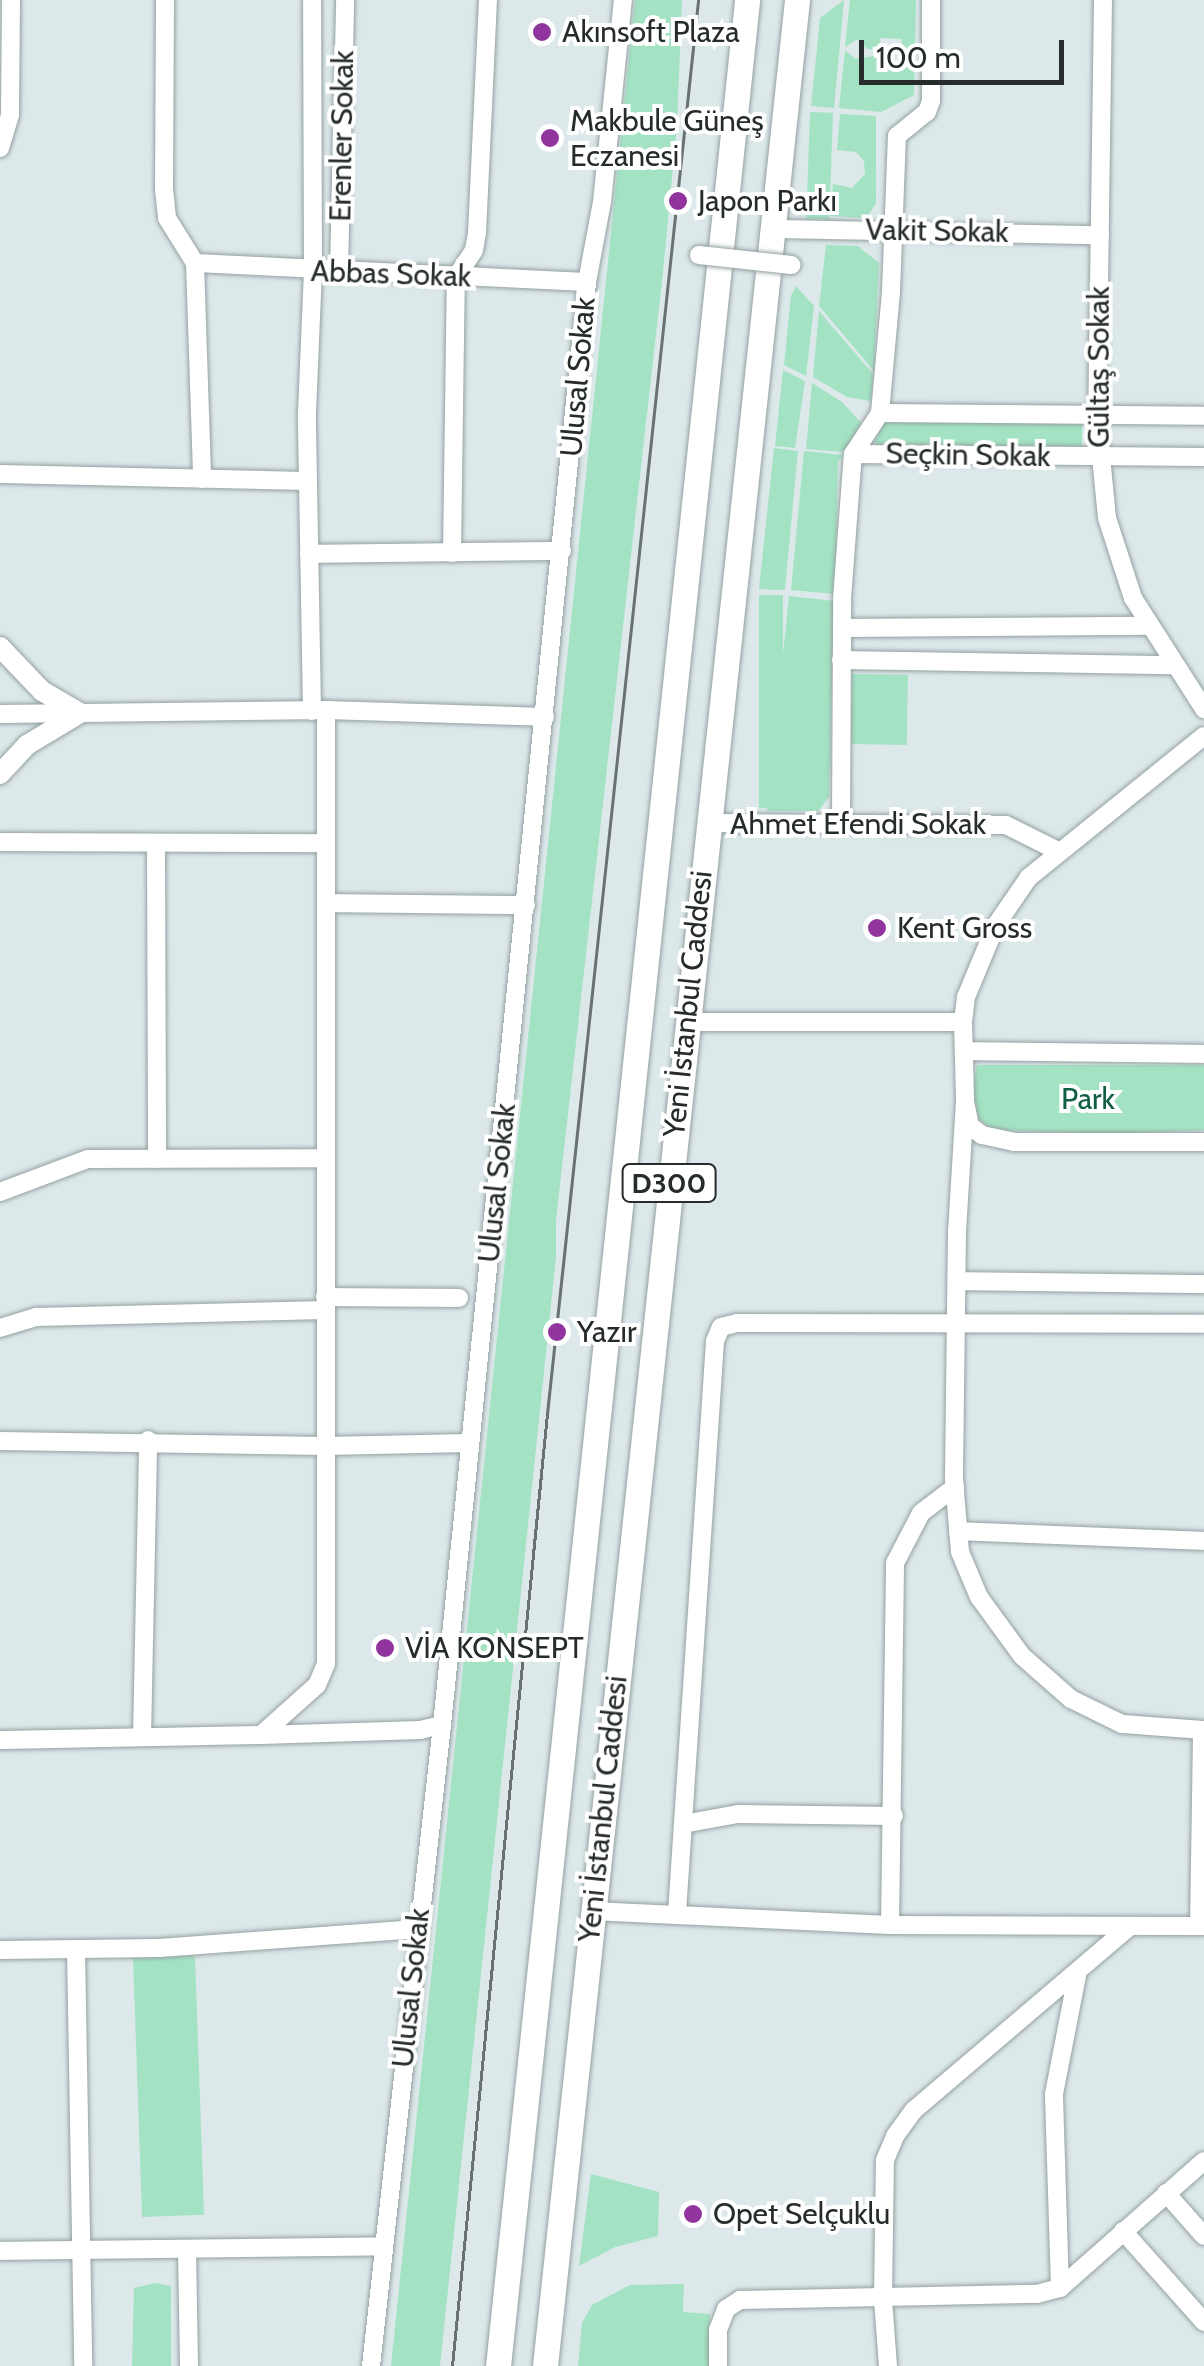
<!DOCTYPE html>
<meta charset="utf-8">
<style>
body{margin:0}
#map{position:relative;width:1204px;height:2366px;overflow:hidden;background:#dce8ea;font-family:Cabin,sans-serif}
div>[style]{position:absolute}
.green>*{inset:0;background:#a3e3c3;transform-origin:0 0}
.roads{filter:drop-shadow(0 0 2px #95a0a2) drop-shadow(0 0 2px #95a0a2)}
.minor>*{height:18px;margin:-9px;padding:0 9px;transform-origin:9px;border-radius:9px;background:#fff}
.major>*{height:20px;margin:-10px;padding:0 10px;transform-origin:10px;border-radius:10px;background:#fff}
.highway>*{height:25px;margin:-12.5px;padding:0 12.5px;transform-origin:12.5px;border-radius:12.5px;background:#fff}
.tram>*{height:2.5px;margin:-1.25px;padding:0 1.25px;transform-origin:1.25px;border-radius:1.25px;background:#697172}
.bridges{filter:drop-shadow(0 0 2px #95a0a2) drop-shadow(0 0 2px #95a0a2)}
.minor-bridge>*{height:18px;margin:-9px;padding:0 9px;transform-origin:9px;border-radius:9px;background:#fff}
.dots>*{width:28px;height:28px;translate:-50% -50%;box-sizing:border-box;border:5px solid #fff;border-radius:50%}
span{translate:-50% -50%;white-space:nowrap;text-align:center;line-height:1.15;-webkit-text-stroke:8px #fff;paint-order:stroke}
.shield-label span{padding:2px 8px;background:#fff;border:2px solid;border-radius:8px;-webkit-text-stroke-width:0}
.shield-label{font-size:28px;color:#262b2b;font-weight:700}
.poi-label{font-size:30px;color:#262b2b}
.left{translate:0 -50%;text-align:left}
.street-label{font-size:30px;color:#262b2b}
.park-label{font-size:30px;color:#105e41}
.scale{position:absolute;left:859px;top:40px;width:205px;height:45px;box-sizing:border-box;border:5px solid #262b2b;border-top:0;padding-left:12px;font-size:30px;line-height:35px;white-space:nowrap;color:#262b2b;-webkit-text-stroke:8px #fff;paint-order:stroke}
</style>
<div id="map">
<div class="green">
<div style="clip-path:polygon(635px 0,682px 0,677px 125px,663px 272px,556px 1220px,556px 1257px,440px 2366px,391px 2366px)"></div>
<div style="clip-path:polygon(844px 0,834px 108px,811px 106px,820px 18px)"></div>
<div style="clip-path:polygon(850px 0,916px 0,915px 52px,903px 51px,902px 39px,880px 38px,880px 50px,867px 49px,858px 39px,845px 47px)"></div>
<div style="clip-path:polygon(845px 50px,855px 59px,880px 55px,881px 71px,902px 70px,902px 57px,915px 57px,914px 95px,881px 112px,839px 108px)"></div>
<div style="left:810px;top:112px;width:23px;height:107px;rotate:2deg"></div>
<div style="clip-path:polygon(840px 114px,876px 116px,876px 203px,867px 218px,830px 216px,833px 184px,852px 188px,865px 174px,864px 161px,856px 152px,837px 150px)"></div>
<div style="clip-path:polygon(826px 245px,858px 246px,879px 263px,874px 371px,819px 306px)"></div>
<div style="clip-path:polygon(796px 286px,814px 306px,806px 376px,784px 365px,791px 296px)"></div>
<div style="clip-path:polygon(819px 311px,873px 374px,871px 401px,847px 397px,813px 377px)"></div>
<div style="clip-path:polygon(783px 370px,805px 381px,795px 448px,775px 446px)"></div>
<div style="clip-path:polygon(812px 383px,842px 402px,863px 425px,843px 452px,806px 449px)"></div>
<div style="clip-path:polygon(1082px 419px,1082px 450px,878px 446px,875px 441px,885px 420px)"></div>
<div style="clip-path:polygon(774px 448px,798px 451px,785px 589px,781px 590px,759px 589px)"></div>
<div style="clip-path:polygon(804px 451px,843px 455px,838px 462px,835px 594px,791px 590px)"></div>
<div style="left:759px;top:595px;width:24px;height:213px"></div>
<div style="clip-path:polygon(789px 596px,834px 601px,829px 797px,818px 811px,767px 811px)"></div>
<div style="left:852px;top:674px;width:56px;height:70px;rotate:1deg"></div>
<div style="clip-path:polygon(977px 1065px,1204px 1065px,1204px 1130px,1111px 1134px,993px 1130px,980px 1120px,971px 1098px)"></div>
<div style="left:195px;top:1956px;width:259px;height:62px;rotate:88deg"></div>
<div style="clip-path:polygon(591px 2174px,659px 2192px,658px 2236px,615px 2247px,579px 2266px)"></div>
<div style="clip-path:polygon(155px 2283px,171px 2286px,171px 2366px,132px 2366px,134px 2288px)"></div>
<div style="clip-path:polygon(684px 2284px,683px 2312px,710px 2314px,709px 2366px,578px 2366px,582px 2323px,592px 2305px,630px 2285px)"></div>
</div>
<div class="roads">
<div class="minor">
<div style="left:165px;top:0;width:189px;rotate:90.3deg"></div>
<div style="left:164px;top:189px;width:29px;rotate:84deg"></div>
<div style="left:167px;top:218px;width:53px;rotate:58.1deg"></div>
<div style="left:195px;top:263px;width:216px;rotate:88.1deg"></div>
<div style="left:1103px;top:0;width:416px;rotate:90.8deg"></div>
<div style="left:1097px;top:416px;width:102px;rotate:84.4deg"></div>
<div style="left:1107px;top:518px;width:84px;rotate:72deg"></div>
<div style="left:1133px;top:598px;width:132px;rotate:57.4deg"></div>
<div style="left:0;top:148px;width:34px;rotate:-73deg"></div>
<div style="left:10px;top:115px;width:115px;rotate:-89.5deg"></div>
<div style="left:774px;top:229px;width:326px;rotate:1.1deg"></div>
<div style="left:195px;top:263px;width:392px;rotate:2.8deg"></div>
<div style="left:339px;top:272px;width:272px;rotate:-88.7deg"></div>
<div style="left:880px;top:413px;width:324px;rotate:0.5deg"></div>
<div style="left:853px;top:454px;width:351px;rotate:0.5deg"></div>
<div style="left:0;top:474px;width:308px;rotate:1.3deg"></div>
<div style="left:452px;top:553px;width:276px;rotate:-89.2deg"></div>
<div style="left:456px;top:277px;width:32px;rotate:-56deg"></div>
<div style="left:474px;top:250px;width:17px;rotate:-80deg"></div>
<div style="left:477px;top:233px;width:233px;rotate:-87.3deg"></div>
<div style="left:309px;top:554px;width:253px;rotate:-0.7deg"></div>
<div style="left:842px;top:628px;width:308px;rotate:-0.4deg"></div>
<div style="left:841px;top:660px;width:332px;rotate:0.9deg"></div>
<div style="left:312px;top:711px;width:298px;rotate:-91deg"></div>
<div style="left:307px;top:413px;width:142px;rotate:-87.6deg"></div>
<div style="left:313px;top:271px;width:271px;rotate:-90.2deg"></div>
<div style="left:0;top:714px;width:326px;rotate:-0.7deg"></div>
<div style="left:326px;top:710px;width:219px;rotate:1.8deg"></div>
<div style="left:1204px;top:736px;width:225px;rotate:141.1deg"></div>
<div style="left:1029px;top:877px;width:58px;rotate:124.5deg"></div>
<div style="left:996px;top:925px;width:78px;rotate:112.6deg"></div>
<div style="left:966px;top:997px;width:25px;rotate:97deg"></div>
<div style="left:963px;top:1022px;width:79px;rotate:88.5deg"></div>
<div style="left:965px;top:1101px;width:25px;rotate:79deg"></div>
<div style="left:970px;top:1126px;width:15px;rotate:37deg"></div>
<div style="left:982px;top:1135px;width:33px;rotate:12deg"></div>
<div style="left:1014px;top:1142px;width:190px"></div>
<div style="left:709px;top:823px;width:297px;rotate:0.4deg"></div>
<div style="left:1006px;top:825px;width:60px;rotate:26.6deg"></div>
<div style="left:841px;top:824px;width:225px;rotate:-89.7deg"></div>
<div style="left:842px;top:599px;width:145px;rotate:-85.7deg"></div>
<div style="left:853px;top:454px;width:49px;rotate:-56.6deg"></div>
<div style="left:880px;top:413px;width:122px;rotate:-84.8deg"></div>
<div style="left:891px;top:291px;width:155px;rotate:-87.8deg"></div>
<div style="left:897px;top:136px;width:38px;rotate:-39deg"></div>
<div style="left:927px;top:112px;width:12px;rotate:-70deg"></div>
<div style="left:931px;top:101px;width:101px;rotate:-90deg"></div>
<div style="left:0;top:842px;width:325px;rotate:0.2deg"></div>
<div style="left:156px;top:843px;width:316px;rotate:89.8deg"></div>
<div style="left:326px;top:903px;width:200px;rotate:0.6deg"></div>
<div style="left:686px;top:1022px;width:277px"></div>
<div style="left:964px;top:1051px;width:240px;rotate:0.7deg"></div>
<div style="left:965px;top:1101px;width:129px;rotate:93.5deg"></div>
<div style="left:957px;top:1230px;width:250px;rotate:90.7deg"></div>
<div style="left:954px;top:1480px;width:72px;rotate:85.2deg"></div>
<div style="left:960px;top:1552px;width:49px;rotate:67.1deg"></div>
<div style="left:979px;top:1597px;width:73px;rotate:53.9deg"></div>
<div style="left:1022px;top:1656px;width:65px;rotate:41.3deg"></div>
<div style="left:1071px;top:1699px;width:57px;rotate:26.1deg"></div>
<div style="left:1122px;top:1724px;width:82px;rotate:4.2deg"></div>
<div style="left:0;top:1192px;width:94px;rotate:-20.6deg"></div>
<div style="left:88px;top:1159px;width:236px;rotate:-0.2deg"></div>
<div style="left:957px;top:1281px;width:247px;rotate:0.7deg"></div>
<div style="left:325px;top:1297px;width:134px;rotate:0.4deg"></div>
<div style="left:0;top:1328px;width:38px;rotate:-17deg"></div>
<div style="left:36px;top:1317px;width:289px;rotate:-1.4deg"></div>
<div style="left:0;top:1441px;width:325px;rotate:0.9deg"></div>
<div style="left:325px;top:1446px;width:144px;rotate:-1.2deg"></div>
<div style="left:958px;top:1531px;width:246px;rotate:2.3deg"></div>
<div style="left:261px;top:1735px;width:159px;rotate:-1.8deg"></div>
<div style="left:420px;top:1730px;width:23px;rotate:-13deg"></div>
<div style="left:142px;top:1737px;width:297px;rotate:-88.8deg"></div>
<div style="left:0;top:1740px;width:261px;rotate:-1.1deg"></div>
<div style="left:261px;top:1735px;width:75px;rotate:-41.8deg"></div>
<div style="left:317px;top:1685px;width:23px;rotate:-67deg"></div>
<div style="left:326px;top:1664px;width:954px;rotate:-90deg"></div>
<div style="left:683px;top:1824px;width:56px;rotate:-10.3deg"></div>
<div style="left:738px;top:1814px;width:156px;rotate:0.7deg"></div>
<div style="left:592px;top:1911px;width:298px;rotate:2.7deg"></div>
<div style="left:890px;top:1925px;width:314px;rotate:0.2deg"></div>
<div style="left:677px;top:1913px;width:573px;rotate:-86.2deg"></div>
<div style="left:715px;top:1341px;width:15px;rotate:-67deg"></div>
<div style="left:721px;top:1327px;width:16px;rotate:-14deg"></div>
<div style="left:737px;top:1323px;width:467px;rotate:0.1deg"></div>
<div style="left:890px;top:1925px;width:362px;rotate:-89.2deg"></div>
<div style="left:895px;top:1563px;width:56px;rotate:-62.5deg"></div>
<div style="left:921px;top:1513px;width:43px;rotate:-37.4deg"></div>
<div style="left:1199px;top:1926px;width:196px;rotate:-89.1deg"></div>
<div style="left:76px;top:1949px;width:417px;rotate:89deg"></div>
<div style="left:0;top:1950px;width:159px;rotate:-0.7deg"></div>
<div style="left:159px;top:1948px;width:259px;rotate:-4.2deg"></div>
<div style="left:1166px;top:2193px;width:57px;rotate:48.5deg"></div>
<div style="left:1123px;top:2231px;width:122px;rotate:48.3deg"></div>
<div style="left:187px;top:2249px;width:117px;rotate:89deg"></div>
<div style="left:0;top:2251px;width:383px;rotate:-0.7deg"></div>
<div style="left:1060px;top:2288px;width:194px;rotate:-91.8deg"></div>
<div style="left:1054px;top:2094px;width:125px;rotate:-79deg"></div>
<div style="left:371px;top:2366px;width:645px;rotate:-83.68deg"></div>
<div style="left:442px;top:1725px;width:1450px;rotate:-84.26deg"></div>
<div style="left:587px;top:282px;width:81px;rotate:-79.4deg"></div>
<div style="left:602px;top:202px;width:203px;rotate:-84.1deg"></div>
<div style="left:718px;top:2366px;width:36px;rotate:-90deg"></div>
<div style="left:718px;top:2330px;width:22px;rotate:-69deg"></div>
<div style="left:726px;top:2309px;width:17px;rotate:-33deg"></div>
<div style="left:740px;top:2300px;width:297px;rotate:-1.2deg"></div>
<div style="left:1037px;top:2294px;width:24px;rotate:-15deg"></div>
<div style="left:1060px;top:2288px;width:192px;rotate:-41.4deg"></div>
<div style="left:888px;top:2366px;width:67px;rotate:-94.3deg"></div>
<div style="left:883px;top:2299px;width:139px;rotate:-89.2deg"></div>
<div style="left:885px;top:2160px;width:26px;rotate:-67deg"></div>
<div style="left:895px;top:2136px;width:32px;rotate:-54deg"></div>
<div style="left:914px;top:2110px;width:284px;rotate:-40.4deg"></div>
</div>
<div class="major">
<div style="left:0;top:647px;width:61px;rotate:46.3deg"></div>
<div style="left:42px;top:691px;width:44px;rotate:30.1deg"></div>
<div style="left:80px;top:713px;width:62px;rotate:148.9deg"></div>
<div style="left:27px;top:745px;width:40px;rotate:133deg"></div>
</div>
<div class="highway">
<div style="left:498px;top:2366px;width:2379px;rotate:-83.99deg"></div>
<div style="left:545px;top:2366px;width:2379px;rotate:-83.92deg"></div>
</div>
</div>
<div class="tram">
<div style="left:452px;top:2366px;width:957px;rotate:-84.3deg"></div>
<div style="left:547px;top:1414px;width:1422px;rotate:-83.9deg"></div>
</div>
<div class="bridges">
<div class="minor-bridge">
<div style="left:699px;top:255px;width:93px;rotate:6.2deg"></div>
</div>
</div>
<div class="dots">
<div style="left:542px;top:32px;background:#91349e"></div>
<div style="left:550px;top:138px;background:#91349e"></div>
<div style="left:678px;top:201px;background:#91349e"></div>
<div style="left:877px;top:928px;background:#91349e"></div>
<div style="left:557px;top:1332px;background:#91349e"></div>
<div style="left:385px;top:1648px;background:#91349e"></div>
<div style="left:693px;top:2214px;background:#91349e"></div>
</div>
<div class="shield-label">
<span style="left:669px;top:1183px">D300</span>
</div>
<div class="poi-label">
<span class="left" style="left:562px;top:32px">Akınsoft Plaza</span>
<span class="left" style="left:570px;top:138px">Makbule Güneş<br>Eczanesi</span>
<span class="left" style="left:698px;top:201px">Japon Parkı</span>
<span class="left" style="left:897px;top:928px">Kent Gross</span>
<span class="left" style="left:577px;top:1332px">Yazır</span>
<span class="left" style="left:405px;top:1648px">VİA KONSEPT</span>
<span class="left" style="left:713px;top:2214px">Opet Selçuklu</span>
</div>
<div class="street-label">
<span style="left:342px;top:136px;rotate:-89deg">Erenler Sokak</span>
<span style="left:937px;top:231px;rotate:1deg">Vakit Sokak</span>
<span style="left:391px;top:274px;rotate:2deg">Abbas Sokak</span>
<span style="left:1099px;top:367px;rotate:-90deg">Gültaş Sokak</span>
<span style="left:578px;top:377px;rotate:-85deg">Ulusal Sokak</span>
<span style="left:968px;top:455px;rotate:1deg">Seçkin Sokak</span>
<span style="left:858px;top:824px">Ahmet Efendi Sokak</span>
<span style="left:688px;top:1004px;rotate:-84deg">Yeni İstanbul Caddesi</span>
<span style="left:497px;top:1183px;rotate:-84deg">Ulusal Sokak</span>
<span style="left:603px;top:1809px;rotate:-84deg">Yeni İstanbul Caddesi</span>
<span style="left:411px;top:1988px;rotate:-84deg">Ulusal Sokak</span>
</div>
<div class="park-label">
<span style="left:1088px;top:1099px">Park</span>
</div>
<div class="scale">100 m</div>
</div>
